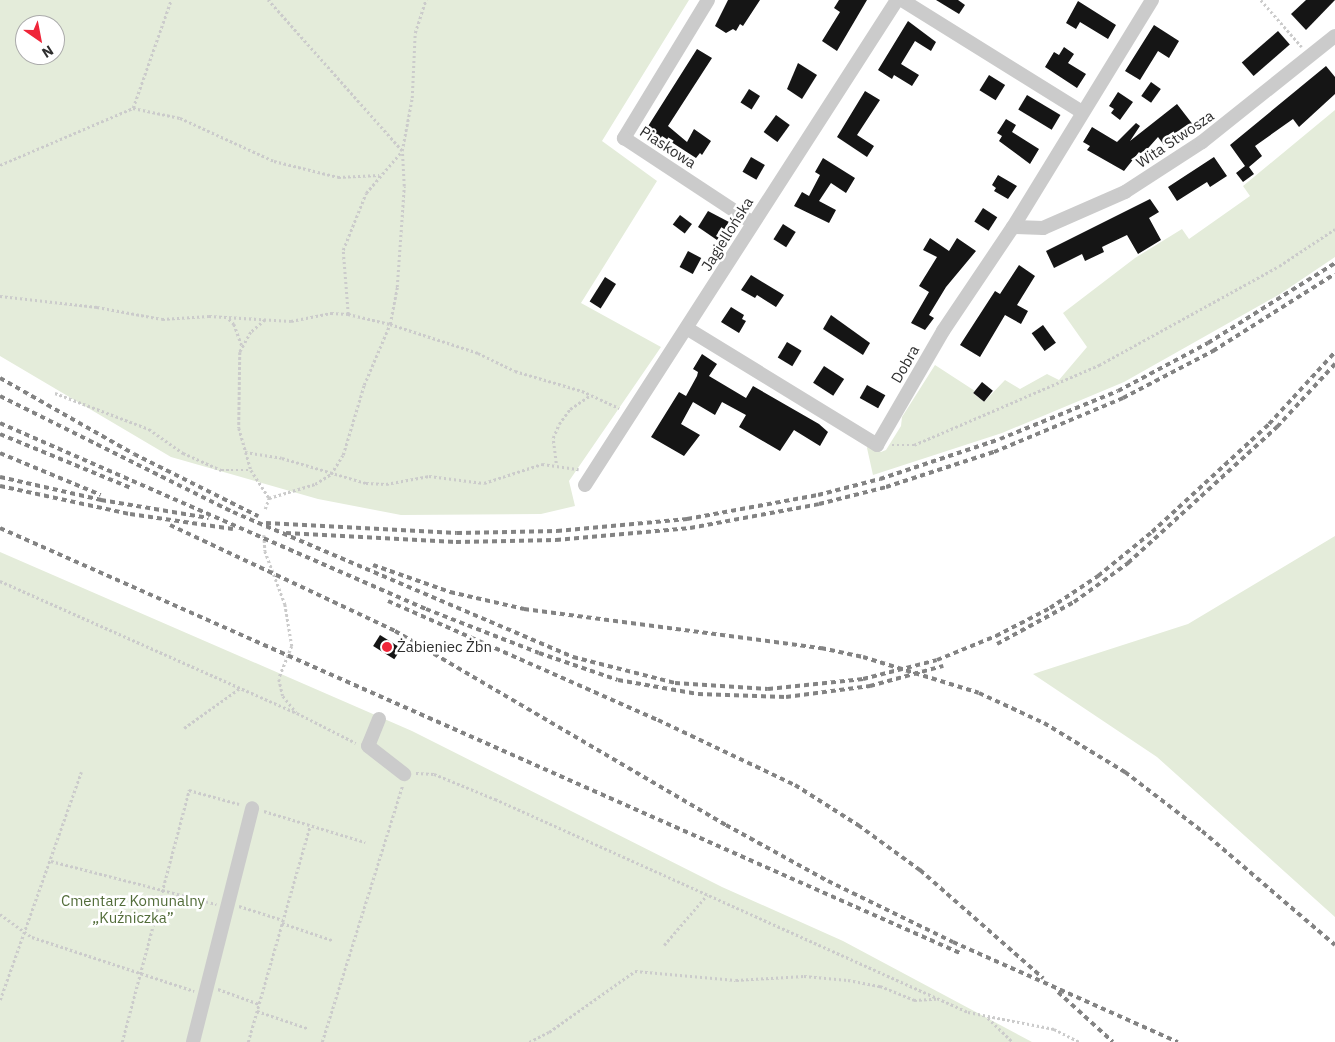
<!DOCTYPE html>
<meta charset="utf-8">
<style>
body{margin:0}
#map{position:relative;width:1335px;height:1042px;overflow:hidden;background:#fff;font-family:"IBM Plex Sans",sans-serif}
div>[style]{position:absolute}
.green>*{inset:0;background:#e4ecda}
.building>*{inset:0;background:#151515;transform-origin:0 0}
.path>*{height:2.5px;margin-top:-1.25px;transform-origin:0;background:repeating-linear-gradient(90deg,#cbcbcb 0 2.5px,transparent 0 5px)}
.minor>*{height:14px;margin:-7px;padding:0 7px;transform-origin:7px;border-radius:7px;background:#cbcbcb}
.rail>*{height:4px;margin-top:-2px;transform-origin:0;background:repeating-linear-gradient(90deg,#838383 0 5px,transparent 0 9px)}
.dots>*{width:14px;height:14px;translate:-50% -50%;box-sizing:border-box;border:2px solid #fff;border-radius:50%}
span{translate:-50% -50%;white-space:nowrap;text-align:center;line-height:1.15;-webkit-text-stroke:5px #fff;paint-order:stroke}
.street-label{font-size:15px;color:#2e2e2e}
.poi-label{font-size:15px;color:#2e2e2e}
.left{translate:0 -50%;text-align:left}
.park-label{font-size:15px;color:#526c39}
.north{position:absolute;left:15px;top:15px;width:50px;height:50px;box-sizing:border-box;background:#fff;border:1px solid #ababab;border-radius:50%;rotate:147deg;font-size:14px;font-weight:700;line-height:20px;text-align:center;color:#2e2e2e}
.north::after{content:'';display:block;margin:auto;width:18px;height:22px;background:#ef2539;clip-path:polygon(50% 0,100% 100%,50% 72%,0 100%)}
</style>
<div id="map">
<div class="green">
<div style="clip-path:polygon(evenodd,0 0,689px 0,602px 141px,657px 181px,581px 303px,661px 347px,569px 481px,575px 506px,541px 514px,401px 515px,318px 499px,171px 457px,0 356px,0 0,25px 25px,55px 25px,55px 55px,25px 55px,25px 25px)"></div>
<div style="clip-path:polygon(1335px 110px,1335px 257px,1280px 294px,1124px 382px,1002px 433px,873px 475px,867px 448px,868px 445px,881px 452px,886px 450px,901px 426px,902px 417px,935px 365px,975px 391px,973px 393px,984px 402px,1005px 380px,1020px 389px,1047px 374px,1059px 380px,1087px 347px,1063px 313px,1135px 258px,1182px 229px,1189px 239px,1250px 196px,1243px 186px)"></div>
<div style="clip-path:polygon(1335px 536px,1335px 917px,1157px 757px,1033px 674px,1188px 624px)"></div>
<div style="clip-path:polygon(0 552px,412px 731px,722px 887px,843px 941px,1032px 1042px,0 1042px)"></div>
</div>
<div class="building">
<div style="clip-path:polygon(728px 0,760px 0,743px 26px,740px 24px,736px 31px,733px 29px,726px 33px,715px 26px)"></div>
<div style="clip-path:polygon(839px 0,867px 0,837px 51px,822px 41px,840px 12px,834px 8px)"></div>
<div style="clip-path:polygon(936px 0,958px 0,965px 5px,959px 14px)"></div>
<div style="clip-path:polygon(1306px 0,1335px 0,1306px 30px,1291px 14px)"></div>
<div style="clip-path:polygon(1078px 1px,1116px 25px,1108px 39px,1080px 22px,1076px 29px,1066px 23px)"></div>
<div style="clip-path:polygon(908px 21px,936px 42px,931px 51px,915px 41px,901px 64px,919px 75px,912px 86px,894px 75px,892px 79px,878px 70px)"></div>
<div style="clip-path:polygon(1154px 25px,1179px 41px,1169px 58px,1158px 51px,1140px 80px,1125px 71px)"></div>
<div style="left:1278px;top:31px;width:18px;height:48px;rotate:49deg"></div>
<div style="clip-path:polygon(1064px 47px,1074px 54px,1068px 63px,1086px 74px,1077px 88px,1045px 67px,1054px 52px,1059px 55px)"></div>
<div style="clip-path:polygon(697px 49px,712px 58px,668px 126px,687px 142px,694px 129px,711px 141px,702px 155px,700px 153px,696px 158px,662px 136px,659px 141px,645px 131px)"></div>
<div style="clip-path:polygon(798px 63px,817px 75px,802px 99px,787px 89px)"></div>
<div style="clip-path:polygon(1326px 66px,1335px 77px,1335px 94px,1299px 127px,1293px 119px,1255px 146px,1262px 156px,1249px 167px,1254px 174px,1243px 182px,1236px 173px,1245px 166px,1230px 145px)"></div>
<div style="left:989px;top:75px;width:19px;height:18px;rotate:32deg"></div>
<div style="left:1151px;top:82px;width:12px;height:17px;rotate:35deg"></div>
<div style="left:749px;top:89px;width:13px;height:16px;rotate:32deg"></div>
<div style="clip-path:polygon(865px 91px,880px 100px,857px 135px,874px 146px,867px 157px,837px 137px)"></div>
<div style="clip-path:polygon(1118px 92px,1133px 102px,1120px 120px,1111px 113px,1114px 109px,1109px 106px)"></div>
<div style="left:1027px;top:95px;width:39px;height:17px;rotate:31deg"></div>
<div style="clip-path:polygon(1177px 104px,1194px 126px,1164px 145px,1158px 137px,1142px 155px,1139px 152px,1124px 171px,1087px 150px,1090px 146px,1083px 142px,1092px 127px,1117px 142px,1136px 123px,1140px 126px,1130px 141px)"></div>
<div style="left:776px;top:115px;width:17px;height:21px;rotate:36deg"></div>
<div style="clip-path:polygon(1006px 119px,1016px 125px,1012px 132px,1039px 149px,1030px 164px,999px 141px,1002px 136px,997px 133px)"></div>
<div style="left:751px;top:157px;width:16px;height:17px;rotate:30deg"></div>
<div style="clip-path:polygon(1214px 157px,1227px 176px,1210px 187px,1207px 182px,1177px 201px,1168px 187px)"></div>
<div style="clip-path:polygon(823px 158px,855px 178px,846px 193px,831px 183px,819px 201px,836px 210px,829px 223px,794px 206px,802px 192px,809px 196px,820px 175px,815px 172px)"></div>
<div style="clip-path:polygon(998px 175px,1017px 186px,1008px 199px,994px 191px,996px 188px,992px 185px)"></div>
<div style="clip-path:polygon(1150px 199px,1159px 212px,1149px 218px,1161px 240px,1138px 254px,1127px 235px,1102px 247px,1104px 252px,1085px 261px,1082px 254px,1054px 268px,1046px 251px)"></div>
<div style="left:983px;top:208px;width:17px;height:16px;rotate:33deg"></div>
<div style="clip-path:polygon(708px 211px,729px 222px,717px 240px,698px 227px)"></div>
<div style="left:680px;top:215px;width:15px;height:12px;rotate:37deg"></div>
<div style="left:783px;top:224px;width:15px;height:18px;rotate:32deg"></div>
<div style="clip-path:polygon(930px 238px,949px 251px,957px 238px,976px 251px,946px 287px,929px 315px,934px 318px,925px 330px,911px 323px,929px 292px,919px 286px,937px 257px,923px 250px)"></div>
<div style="left:688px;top:251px;width:15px;height:18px;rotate:28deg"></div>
<div style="clip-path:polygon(1019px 265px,1035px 276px,1017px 305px,1028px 311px,1021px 324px,1005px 315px,980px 357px,960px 345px,995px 291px,1000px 294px)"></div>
<div style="clip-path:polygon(751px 275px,784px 295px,776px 307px,757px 295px,755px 298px,741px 290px)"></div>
<div style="left:605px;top:277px;width:13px;height:29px;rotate:32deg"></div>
<div style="clip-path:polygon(731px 307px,744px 315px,742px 319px,746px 321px,739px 333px,721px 322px)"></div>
<div style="clip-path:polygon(831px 315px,870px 343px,863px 355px,823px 329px)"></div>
<div style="left:1043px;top:325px;width:22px;height:14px;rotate:54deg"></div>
<div style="left:787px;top:342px;width:17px;height:18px;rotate:31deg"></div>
<div style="clip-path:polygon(702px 354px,717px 364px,709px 376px,746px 398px,753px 386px,819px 424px,828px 432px,820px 446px,794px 430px,780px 451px,739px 427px,746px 415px,722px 402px,715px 415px,693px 402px,681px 424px,700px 435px,684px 456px,651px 437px,679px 392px,686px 396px,697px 376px,698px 372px,693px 369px)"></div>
<div style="left:824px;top:366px;width:24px;height:20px;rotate:33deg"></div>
<div style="left:982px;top:382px;width:14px;height:14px;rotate:39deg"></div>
<div style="left:867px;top:385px;width:21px;height:15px;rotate:29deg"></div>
<div style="left:380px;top:635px;width:25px;height:13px;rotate:32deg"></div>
</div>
<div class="path">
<div style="left:1261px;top:0;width:62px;rotate:48.9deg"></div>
<div style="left:133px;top:108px;width:48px;rotate:12deg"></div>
<div style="left:180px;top:118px;width:103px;rotate:24.6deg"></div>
<div style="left:274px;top:161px;width:66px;rotate:14deg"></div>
<div style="left:338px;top:177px;width:41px;rotate:-2.8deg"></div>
<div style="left:0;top:165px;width:145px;rotate:-23.2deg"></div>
<div style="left:133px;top:108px;width:114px;rotate:-70.6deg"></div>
<div style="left:0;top:296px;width:98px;rotate:6.5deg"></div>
<div style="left:97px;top:307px;width:66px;rotate:10.5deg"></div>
<div style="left:162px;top:319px;width:47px;rotate:-3.7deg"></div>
<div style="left:209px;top:316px;width:82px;rotate:3.5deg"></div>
<div style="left:291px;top:321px;width:41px;rotate:-11.3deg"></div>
<div style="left:331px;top:313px;width:17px;rotate:3deg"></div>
<div style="left:348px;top:314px;width:43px;rotate:13.4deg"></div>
<div style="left:390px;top:324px;width:93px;rotate:18.2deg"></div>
<div style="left:478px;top:353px;width:41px;rotate:25.9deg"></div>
<div style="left:515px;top:371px;width:70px;rotate:16.6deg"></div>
<div style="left:582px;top:391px;width:41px;rotate:24.7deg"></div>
<div style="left:348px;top:314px;width:64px;rotate:-94.5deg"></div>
<div style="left:343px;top:250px;width:61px;rotate:-68deg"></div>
<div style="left:366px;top:193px;width:55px;rotate:-49.4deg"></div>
<div style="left:402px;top:151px;width:54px;rotate:-79.3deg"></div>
<div style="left:412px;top:98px;width:65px;rotate:-87.4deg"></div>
<div style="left:415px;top:33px;width:35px;rotate:-72deg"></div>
<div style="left:229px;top:319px;width:7px;rotate:45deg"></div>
<div style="left:234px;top:324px;width:23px;rotate:70deg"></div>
<div style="left:265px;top:320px;width:18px;rotate:139deg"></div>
<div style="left:251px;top:332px;width:23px;rotate:119deg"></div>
<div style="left:240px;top:352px;width:76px;rotate:90.8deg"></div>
<div style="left:239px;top:428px;width:44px;rotate:74.1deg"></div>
<div style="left:251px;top:470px;width:33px;rotate:57deg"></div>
<div style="left:269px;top:498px;width:48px;rotate:-16.9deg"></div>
<div style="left:315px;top:484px;width:19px;rotate:-32deg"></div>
<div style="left:331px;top:474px;width:22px;rotate:-58deg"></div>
<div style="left:343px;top:455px;width:73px;rotate:-73.3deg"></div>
<div style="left:364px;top:385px;width:66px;rotate:-66.9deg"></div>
<div style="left:390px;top:324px;width:38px;rotate:-79deg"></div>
<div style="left:397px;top:287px;width:101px;rotate:-86deg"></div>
<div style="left:404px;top:186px;width:35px;rotate:-93deg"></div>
<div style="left:402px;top:151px;width:202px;rotate:-131.6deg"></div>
<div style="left:55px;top:393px;width:101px;rotate:21deg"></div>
<div style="left:149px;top:429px;width:42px;rotate:35.2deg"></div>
<div style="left:183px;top:453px;width:42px;rotate:24.1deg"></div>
<div style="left:221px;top:470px;width:30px"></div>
<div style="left:892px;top:445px;width:22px"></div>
<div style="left:914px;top:445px;width:202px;rotate:-23.4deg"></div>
<div style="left:1099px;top:365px;width:205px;rotate:-28.8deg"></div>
<div style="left:1279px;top:266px;width:67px;rotate:-33.5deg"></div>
<div style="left:245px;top:452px;width:37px;rotate:9deg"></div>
<div style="left:282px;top:458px;width:88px;rotate:16.6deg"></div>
<div style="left:366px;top:483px;width:20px;rotate:3deg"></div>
<div style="left:386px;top:484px;width:44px;rotate:-10.5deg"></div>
<div style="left:429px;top:476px;width:55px;rotate:7.3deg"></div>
<div style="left:484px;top:483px;width:61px;rotate:-18.1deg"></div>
<div style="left:542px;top:464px;width:37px;rotate:8deg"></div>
<div style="left:556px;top:463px;width:25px;rotate:-97deg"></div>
<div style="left:553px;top:438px;width:15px;rotate:-67deg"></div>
<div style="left:559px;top:424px;width:19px;rotate:-54deg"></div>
<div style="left:570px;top:409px;width:25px;rotate:-34deg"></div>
<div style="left:265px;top:509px;width:12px;rotate:-70deg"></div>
<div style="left:264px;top:535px;width:16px;rotate:86deg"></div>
<div style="left:265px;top:551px;width:57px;rotate:69.3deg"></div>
<div style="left:285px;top:604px;width:43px;rotate:80.5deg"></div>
<div style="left:292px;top:646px;width:35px;rotate:112deg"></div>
<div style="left:279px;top:679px;width:17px;rotate:77deg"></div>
<div style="left:283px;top:696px;width:21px;rotate:51deg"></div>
<div style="left:0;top:581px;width:325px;rotate:24deg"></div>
<div style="left:297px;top:713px;width:66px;rotate:27deg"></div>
<div style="left:184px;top:728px;width:69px;rotate:-35.5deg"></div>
<div style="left:416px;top:773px;width:18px;rotate:3deg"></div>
<div style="left:434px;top:774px;width:66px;rotate:22.3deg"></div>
<div style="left:495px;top:799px;width:519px;rotate:24.24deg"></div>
<div style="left:968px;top:1012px;width:88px;rotate:11.2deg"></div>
<div style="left:1054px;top:1029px;width:28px;rotate:27deg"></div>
<div style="left:264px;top:811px;width:106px;rotate:17.1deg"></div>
<div style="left:51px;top:861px;width:171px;rotate:14.6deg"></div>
<div style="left:239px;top:906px;width:46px;rotate:17.7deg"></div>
<div style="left:0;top:914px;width:39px;rotate:36deg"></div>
<div style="left:32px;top:937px;width:171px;rotate:18.4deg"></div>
<div style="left:282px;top:923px;width:53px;rotate:18.8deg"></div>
<div style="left:664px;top:945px;width:66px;rotate:-49.3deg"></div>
<div style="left:218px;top:989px;width:44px;rotate:20.1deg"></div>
<div style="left:0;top:1000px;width:242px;rotate:-70.4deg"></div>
<div style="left:257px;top:1011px;width:53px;rotate:18.8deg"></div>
<div style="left:988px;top:1018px;width:35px;rotate:44deg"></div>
<div style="left:122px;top:1042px;width:261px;rotate:-75.1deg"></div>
<div style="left:189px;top:790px;width:52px;rotate:15.6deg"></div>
<div style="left:248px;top:1042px;width:225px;rotate:-74deg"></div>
<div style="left:322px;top:1042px;width:268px;rotate:-72.6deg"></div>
<div style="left:529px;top:1042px;width:22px;rotate:-27deg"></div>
<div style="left:549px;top:1032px;width:105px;rotate:-35.3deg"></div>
<div style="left:635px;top:971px;width:101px;rotate:5.1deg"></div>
<div style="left:736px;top:980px;width:68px;rotate:-3.4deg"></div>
<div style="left:804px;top:976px;width:44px;rotate:5.2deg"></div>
<div style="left:848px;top:980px;width:33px;rotate:11deg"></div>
<div style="left:880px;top:986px;width:37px;rotate:22deg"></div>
<div style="left:914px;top:1000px;width:22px;rotate:-3deg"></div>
</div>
<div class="minor">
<div style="left:708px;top:0;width:162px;rotate:121.3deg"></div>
<div style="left:624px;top:138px;width:154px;rotate:33.4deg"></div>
<div style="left:902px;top:0;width:212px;rotate:31.9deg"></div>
<div style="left:1013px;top:227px;width:30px;rotate:2deg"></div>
<div style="left:1043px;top:228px;width:90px;rotate:-23.7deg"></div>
<div style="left:1125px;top:192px;width:92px;rotate:-33deg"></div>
<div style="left:1202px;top:142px;width:170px;rotate:-38.6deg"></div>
<div style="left:688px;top:329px;width:222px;rotate:31.5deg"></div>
<div style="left:877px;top:445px;width:132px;rotate:-59.9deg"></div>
<div style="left:943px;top:331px;width:125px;rotate:-56.1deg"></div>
<div style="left:1013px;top:227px;width:266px;rotate:-58.5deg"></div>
<div style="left:585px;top:485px;width:577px;rotate:-57.25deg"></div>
<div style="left:379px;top:719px;width:29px;rotate:112deg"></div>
<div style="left:368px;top:746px;width:46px;rotate:37.9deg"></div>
<div style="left:193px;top:1042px;width:241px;rotate:-75.8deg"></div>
</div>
<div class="rail">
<div style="left:0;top:378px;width:154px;rotate:29.6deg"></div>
<div style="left:134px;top:454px;width:139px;rotate:26.6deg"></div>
<div style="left:0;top:396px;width:260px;rotate:26.5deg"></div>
<div style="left:233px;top:512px;width:370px;rotate:23.1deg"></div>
<div style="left:573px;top:657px;width:105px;rotate:14.3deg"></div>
<div style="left:675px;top:683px;width:93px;rotate:3.7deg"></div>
<div style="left:768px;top:689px;width:96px;rotate:-6deg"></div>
<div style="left:863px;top:679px;width:76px;rotate:-14.4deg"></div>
<div style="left:937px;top:660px;width:64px;rotate:-22.1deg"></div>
<div style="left:996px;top:636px;width:61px;rotate:-27.4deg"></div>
<div style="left:1050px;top:608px;width:58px;rotate:-33.7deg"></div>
<div style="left:1098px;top:576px;width:70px;rotate:-39.2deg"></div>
<div style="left:1152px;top:532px;width:159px;rotate:-42.7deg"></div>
<div style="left:1269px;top:424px;width:98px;rotate:-47.5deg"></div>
<div style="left:0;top:423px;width:465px;rotate:23.6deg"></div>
<div style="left:426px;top:609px;width:121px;rotate:21.3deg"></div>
<div style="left:539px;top:653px;width:83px;rotate:18.9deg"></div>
<div style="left:618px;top:680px;width:81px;rotate:9.9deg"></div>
<div style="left:698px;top:694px;width:88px;rotate:2deg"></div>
<div style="left:786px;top:697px;width:85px;rotate:-7.5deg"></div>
<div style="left:870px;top:686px;width:76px;rotate:-15.3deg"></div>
<div style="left:0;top:434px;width:142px;rotate:22.4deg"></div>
<div style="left:0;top:453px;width:109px;rotate:22.6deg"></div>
<div style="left:0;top:477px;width:104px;rotate:12.8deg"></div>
<div style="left:101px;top:500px;width:109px;rotate:9.5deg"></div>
<div style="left:0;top:486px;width:133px;rotate:12.2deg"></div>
<div style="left:130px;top:514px;width:104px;rotate:8.3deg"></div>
<div style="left:266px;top:523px;width:191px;rotate:3deg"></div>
<div style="left:457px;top:533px;width:100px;rotate:-1.1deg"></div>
<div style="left:557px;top:531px;width:131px;rotate:-5.3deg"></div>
<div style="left:687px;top:519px;width:133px;rotate:-10.4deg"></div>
<div style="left:818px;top:495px;width:64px;rotate:-14.5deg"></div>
<div style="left:880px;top:479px;width:126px;rotate:-18.4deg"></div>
<div style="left:1000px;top:439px;width:127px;rotate:-22.1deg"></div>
<div style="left:1118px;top:391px;width:102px;rotate:-28.1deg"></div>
<div style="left:1208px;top:343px;width:150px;rotate:-32.2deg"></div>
<div style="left:170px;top:525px;width:249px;rotate:25.2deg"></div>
<div style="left:395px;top:631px;width:384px;rotate:30.4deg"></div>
<div style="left:726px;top:825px;width:116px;rotate:28.8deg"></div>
<div style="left:828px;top:881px;width:139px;rotate:26deg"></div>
<div style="left:953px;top:942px;width:246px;rotate:24deg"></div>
<div style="left:0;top:528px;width:1050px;rotate:23.88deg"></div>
<div style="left:286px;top:533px;width:170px;rotate:3deg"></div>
<div style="left:456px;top:542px;width:100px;rotate:-1.1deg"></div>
<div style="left:556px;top:540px;width:135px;rotate:-5.1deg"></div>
<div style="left:690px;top:528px;width:131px;rotate:-10.5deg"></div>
<div style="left:819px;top:504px;width:69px;rotate:-14.2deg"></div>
<div style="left:886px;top:487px;width:114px;rotate:-18deg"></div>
<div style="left:994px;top:452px;width:140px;rotate:-22.7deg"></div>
<div style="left:1123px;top:398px;width:102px;rotate:-27.6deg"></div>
<div style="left:1213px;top:351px;width:144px;rotate:-32.3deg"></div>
<div style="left:373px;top:565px;width:82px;rotate:19.3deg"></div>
<div style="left:450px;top:592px;width:76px;rotate:12.9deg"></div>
<div style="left:524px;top:609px;width:300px;rotate:7.5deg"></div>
<div style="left:821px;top:648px;width:43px;rotate:12.1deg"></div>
<div style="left:863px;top:657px;width:121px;rotate:17.2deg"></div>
<div style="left:979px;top:693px;width:72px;rotate:24.8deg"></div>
<div style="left:1044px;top:723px;width:95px;rotate:31.2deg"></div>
<div style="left:1125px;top:772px;width:97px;rotate:37.5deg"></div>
<div style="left:1202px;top:831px;width:175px;rotate:40.6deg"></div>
<div style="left:388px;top:601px;width:295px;rotate:23.8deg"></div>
<div style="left:658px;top:720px;width:152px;rotate:25.4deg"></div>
<div style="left:795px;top:785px;width:75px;rotate:32.4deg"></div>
<div style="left:858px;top:825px;width:77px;rotate:36deg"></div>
<div style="left:920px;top:870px;width:164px;rotate:41.3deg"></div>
<div style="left:997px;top:644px;width:88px;rotate:-28.6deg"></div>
<div style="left:1074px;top:602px;width:67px;rotate:-35.8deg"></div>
<div style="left:1128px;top:563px;width:202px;rotate:-42.4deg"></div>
<div style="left:1277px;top:427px;width:86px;rotate:-47.4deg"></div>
<div style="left:1058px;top:992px;width:74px;rotate:42.3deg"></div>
</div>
<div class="dots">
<div style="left:387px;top:647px;background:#ef2539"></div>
</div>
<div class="street-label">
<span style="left:1175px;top:139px;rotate:-34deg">Wita Stwosza</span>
<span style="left:668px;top:147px;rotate:33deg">Piaskowa</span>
<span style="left:727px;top:234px;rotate:-58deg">Jagiellońska</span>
<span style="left:905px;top:364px;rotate:-60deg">Dobra</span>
</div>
<div class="poi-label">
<span class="left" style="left:397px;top:647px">Żabieniec Żbn</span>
</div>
<div class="park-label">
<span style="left:133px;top:909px">Cmentarz Komunalny<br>„Kuźniczka”</span>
</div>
<div class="north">N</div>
</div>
